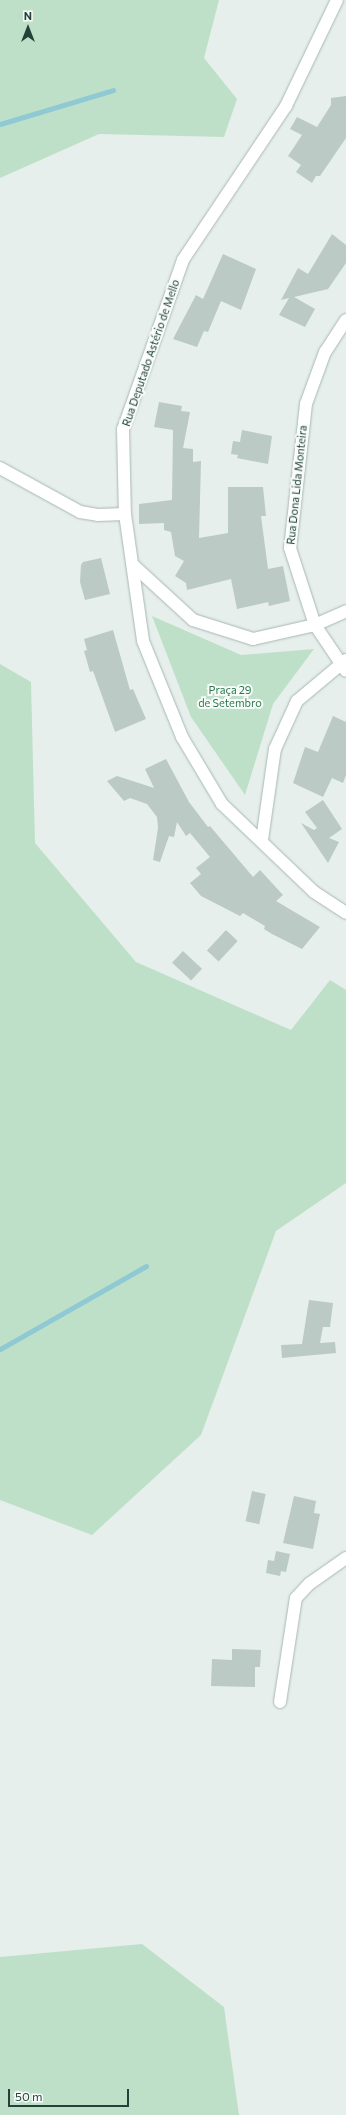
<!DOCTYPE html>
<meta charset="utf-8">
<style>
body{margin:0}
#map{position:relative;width:346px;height:2115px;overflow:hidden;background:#e6efeb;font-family:Commissioner,sans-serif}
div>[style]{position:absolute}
.green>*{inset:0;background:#bfe0c8}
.stream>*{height:5px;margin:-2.5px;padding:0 2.5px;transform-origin:2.5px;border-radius:2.5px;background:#8ec9d4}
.building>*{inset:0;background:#bbcac4;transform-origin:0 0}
.roads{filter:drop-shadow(0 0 1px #a8b8b2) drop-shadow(0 0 1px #a8b8b2)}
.minor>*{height:12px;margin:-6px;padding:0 6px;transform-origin:6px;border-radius:6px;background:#fff}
span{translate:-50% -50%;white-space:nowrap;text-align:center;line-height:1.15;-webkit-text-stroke:4px #f7fbf9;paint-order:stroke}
.street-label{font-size:11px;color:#24423a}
.park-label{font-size:11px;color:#2d7a4b}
.north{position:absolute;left:8px;top:8px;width:40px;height:40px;-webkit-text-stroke:3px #f7fbf9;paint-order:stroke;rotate:0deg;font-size:11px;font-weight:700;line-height:16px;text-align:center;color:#24423a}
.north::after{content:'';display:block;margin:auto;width:14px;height:18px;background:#24423a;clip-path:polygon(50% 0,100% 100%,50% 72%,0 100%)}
.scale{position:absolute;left:8px;top:2089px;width:121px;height:18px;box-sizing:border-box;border:2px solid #24423a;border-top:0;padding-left:5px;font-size:12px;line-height:14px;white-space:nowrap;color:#24423a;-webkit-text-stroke:3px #f7fbf9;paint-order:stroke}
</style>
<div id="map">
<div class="green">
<div style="clip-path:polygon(0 0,219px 0,204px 58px,237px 99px,224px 137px,99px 134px,0 178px)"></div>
<div style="clip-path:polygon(152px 616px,241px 655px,314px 649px,273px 704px,245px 795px,191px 717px)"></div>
<div style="clip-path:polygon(0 664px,31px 682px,35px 843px,136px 962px,291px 1030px,330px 980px,346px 990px,346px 1183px,276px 1231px,201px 1435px,92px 1535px,0 1500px)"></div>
<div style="clip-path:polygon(142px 1944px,224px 2007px,239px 2115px,0 2115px,0 1957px)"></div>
</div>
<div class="stream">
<div style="left:0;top:124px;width:118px;rotate:-16.7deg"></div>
<div style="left:0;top:1349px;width:168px;rotate:-29.6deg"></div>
</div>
<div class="building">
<div style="clip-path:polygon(346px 96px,346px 138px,320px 176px,316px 176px,312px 183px,296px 172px,301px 165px,288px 156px,302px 135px,290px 129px,297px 117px,317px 127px,331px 105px,331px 98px)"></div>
<div style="clip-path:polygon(332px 234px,346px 245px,346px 263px,328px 289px,294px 297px,315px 309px,305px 327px,279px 315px,289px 298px,281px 300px,298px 268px,308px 274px)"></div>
<div style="clip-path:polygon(223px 254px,256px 269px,241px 310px,221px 301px,208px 332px,204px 331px,197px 347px,173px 339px,196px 295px,203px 299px)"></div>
<div style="clip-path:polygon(159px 402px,182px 406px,181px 411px,190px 412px,183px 448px,193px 449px,193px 462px,201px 461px,199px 538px,228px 533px,228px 487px,263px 487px,266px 516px,261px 516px,268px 569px,283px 566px,290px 601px,269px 606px,268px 602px,237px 609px,231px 579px,187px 590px,186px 583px,175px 576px,184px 561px,175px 556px,171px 532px,164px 530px,164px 523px,139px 524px,139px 504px,172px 500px,173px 430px,154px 427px)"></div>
<div style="clip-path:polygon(242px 430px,272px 436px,268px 464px,237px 458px,238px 455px,231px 454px,233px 441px,240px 442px)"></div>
<div style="clip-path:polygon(101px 558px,110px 594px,85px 600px,80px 582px,81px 565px,83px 562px)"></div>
<div style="clip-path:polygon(113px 630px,130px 690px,133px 689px,146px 719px,115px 732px,93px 671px,90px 672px,84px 651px,87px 650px,84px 639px)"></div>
<div style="clip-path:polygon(333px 716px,346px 722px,346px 775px,343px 783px,332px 778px,323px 797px,293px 783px,305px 747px,318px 752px)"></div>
<div style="clip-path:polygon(166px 759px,189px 802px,208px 827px,210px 826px,253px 877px,260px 870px,283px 895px,276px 901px,320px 927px,302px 949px,272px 934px,264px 929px,265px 926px,243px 913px,240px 916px,201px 896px,190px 883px,201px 874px,196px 868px,210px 857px,190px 833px,186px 836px,177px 822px,174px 837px,169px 836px,160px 862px,153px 860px,158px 828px,157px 817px,147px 804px,130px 798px,124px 801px,107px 781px,117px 776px,154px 788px,145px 769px)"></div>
<div style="clip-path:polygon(323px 800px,342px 829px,329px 838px,339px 842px,328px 863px,301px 823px,314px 830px,317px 828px,305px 812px)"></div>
<div style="left:226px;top:930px;width:16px;height:28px;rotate:43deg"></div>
<div style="left:183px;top:951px;width:26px;height:16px;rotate:43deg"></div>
<div style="clip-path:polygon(309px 1300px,333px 1303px,330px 1327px,323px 1327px,320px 1343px,335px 1342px,336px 1353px,282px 1358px,281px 1345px,302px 1344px)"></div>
<div style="left:252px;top:1491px;width:14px;height:31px;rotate:12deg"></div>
<div style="clip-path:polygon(294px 1496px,316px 1501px,314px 1513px,320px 1514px,313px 1549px,283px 1543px)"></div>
<div style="clip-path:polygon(276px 1551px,290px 1554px,286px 1572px,281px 1571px,280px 1576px,266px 1573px,268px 1560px,274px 1561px)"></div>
<div style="clip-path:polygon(232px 1649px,261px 1650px,260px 1667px,255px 1667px,255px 1687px,211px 1686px,212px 1659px,232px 1660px)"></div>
</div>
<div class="roads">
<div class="minor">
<div style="left:337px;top:0;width:118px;rotate:115.7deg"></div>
<div style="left:286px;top:106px;width:185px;rotate:123.8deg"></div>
<div style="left:183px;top:260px;width:179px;rotate:109.5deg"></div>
<div style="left:123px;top:429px;width:85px;rotate:88.7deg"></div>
<div style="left:125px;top:514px;width:128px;rotate:81.9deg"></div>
<div style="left:143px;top:641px;width:104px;rotate:67.9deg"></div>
<div style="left:182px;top:737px;width:78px;rotate:59.2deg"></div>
<div style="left:222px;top:804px;width:127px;rotate:43.7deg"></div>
<div style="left:314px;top:892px;width:38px;rotate:33deg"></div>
<div style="left:346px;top:320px;width:38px;rotate:123deg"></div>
<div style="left:325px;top:352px;width:55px;rotate:110.1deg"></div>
<div style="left:306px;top:404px;width:145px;rotate:96.3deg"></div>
<div style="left:290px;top:548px;width:81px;rotate:72deg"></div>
<div style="left:315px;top:625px;width:55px;rotate:56deg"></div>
<div style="left:0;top:468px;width:91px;rotate:28.8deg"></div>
<div style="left:80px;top:512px;width:18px;rotate:9deg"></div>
<div style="left:98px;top:515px;width:27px;rotate:-2deg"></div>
<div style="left:133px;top:565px;width:81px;rotate:42.5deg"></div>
<div style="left:193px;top:620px;width:63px;rotate:17.6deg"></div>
<div style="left:253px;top:639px;width:64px;rotate:-12.7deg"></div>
<div style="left:315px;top:625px;width:34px;rotate:-24deg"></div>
<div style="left:262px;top:840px;width:92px;rotate:-81.9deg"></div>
<div style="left:275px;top:749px;width:53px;rotate:-65.4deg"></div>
<div style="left:297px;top:701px;width:64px;rotate:-39.9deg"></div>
<div style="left:280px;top:1702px;width:105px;rotate:-81.3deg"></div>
<div style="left:296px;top:1598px;width:19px;rotate:-47deg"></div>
<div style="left:309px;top:1584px;width:45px;rotate:-35.1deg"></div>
</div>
</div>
<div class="street-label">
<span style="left:151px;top:353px;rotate:-71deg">Rua Deputado Astério de Mello</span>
<span style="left:297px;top:485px;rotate:-84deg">Rua Dona Lida Monteira</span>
</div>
<div class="park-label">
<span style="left:230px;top:697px">Praça 29<br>de Setembro</span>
</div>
<div class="north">N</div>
<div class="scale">50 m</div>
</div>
